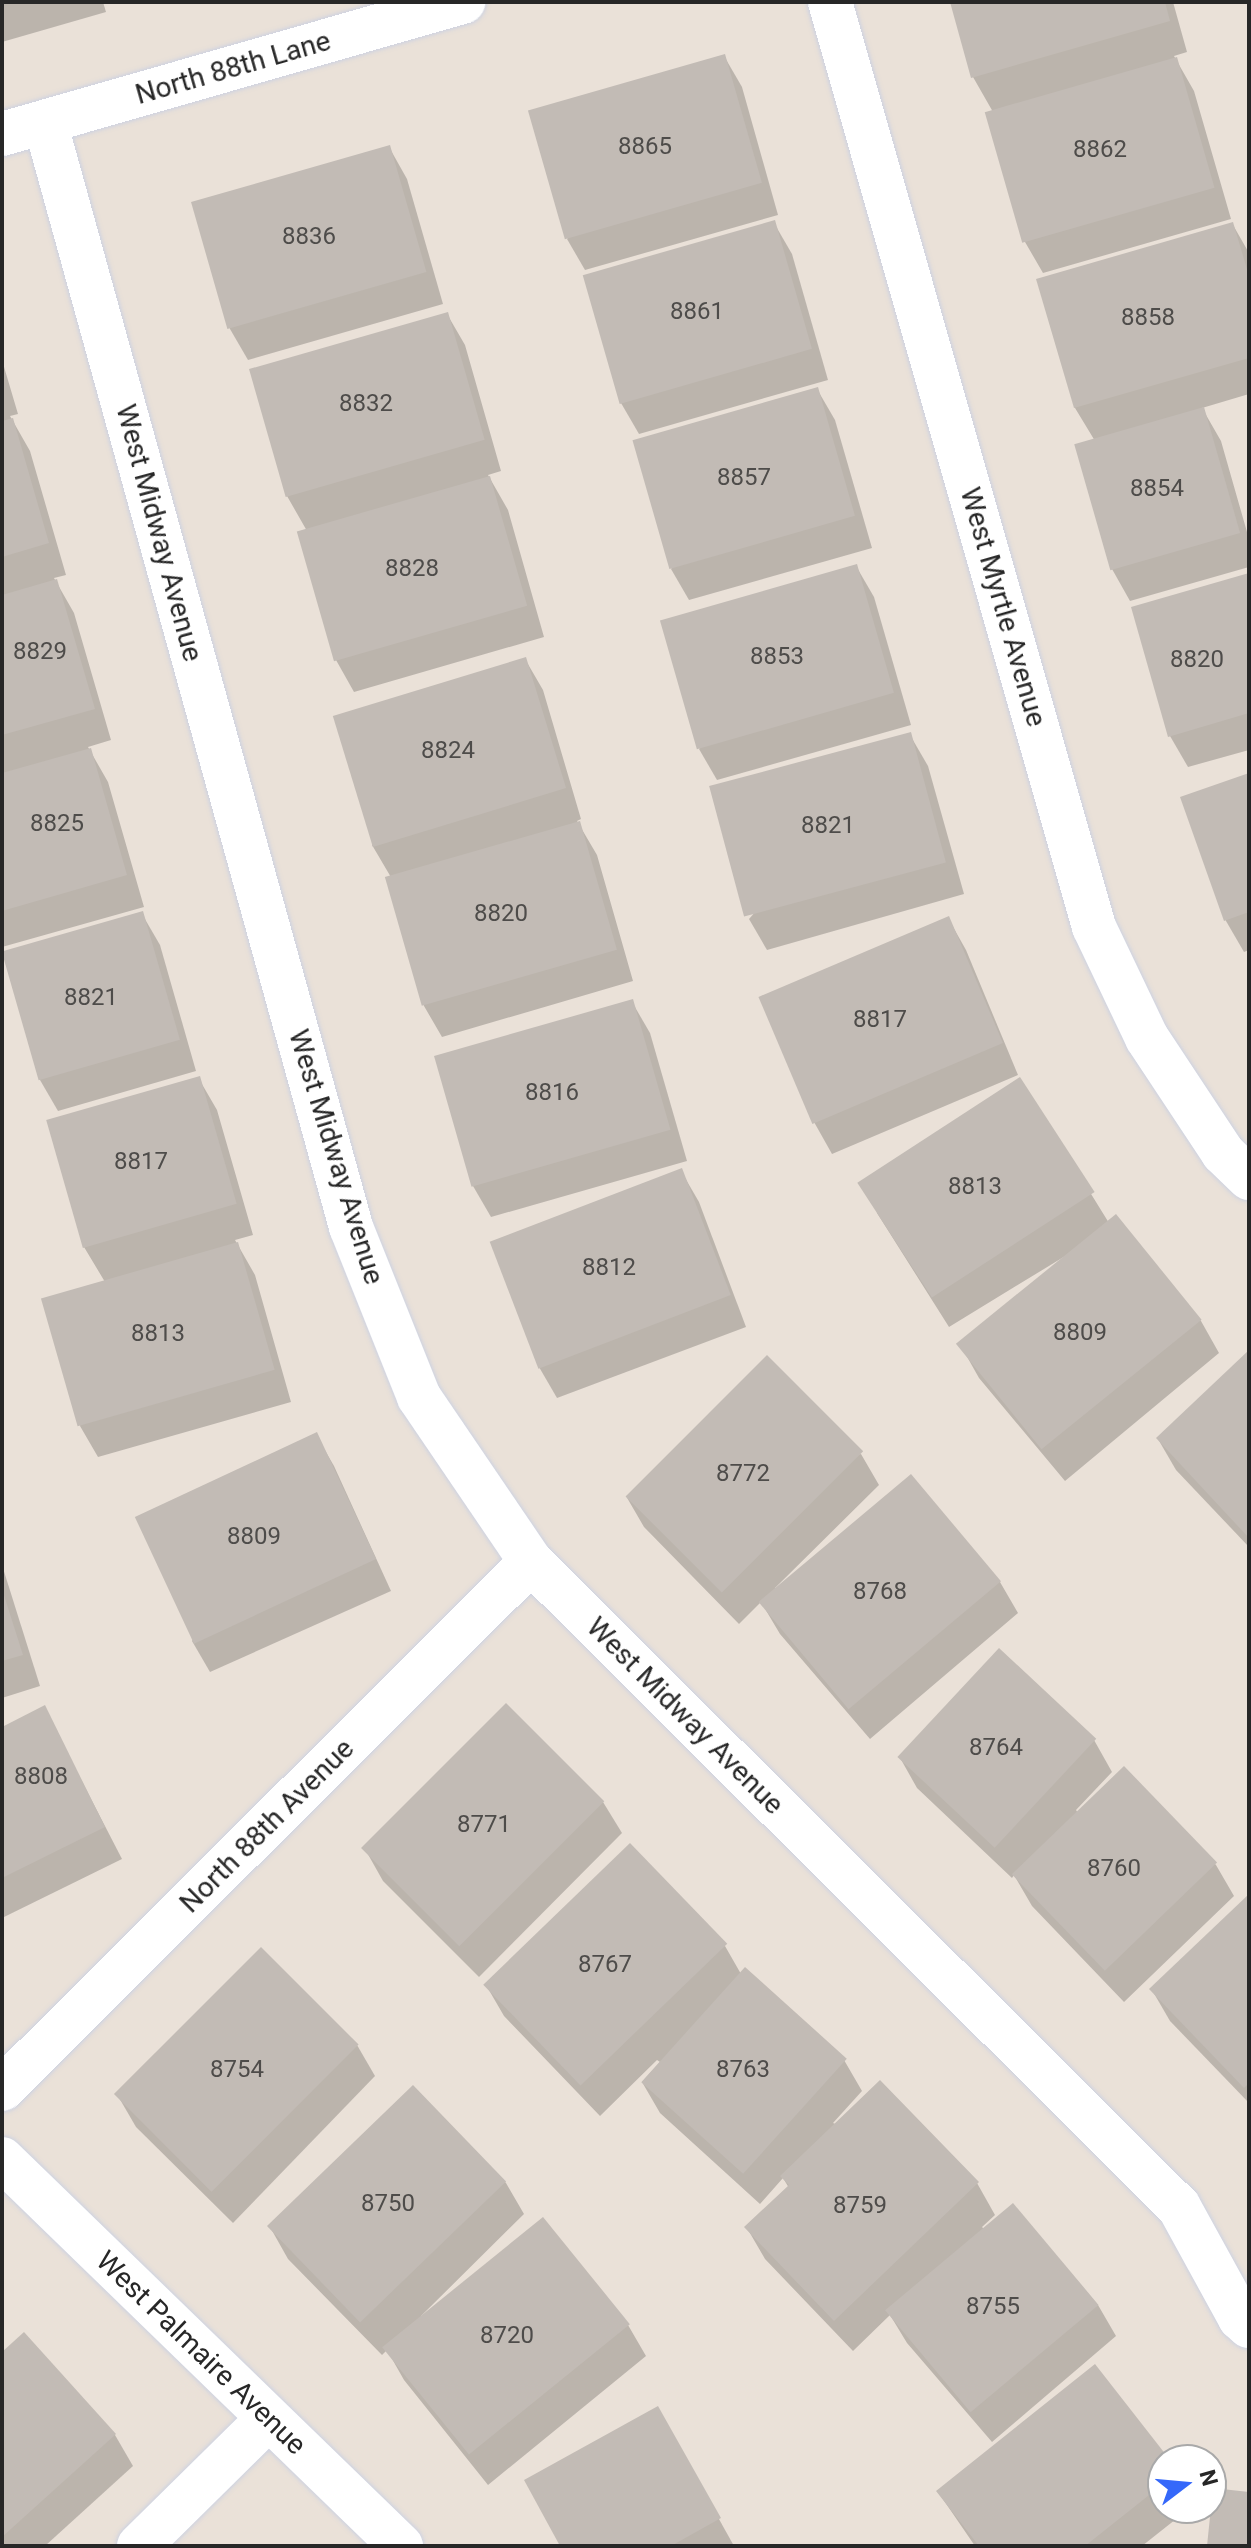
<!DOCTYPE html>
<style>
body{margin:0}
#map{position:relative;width:1251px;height:2548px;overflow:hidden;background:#eae1d8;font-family:Roboto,sans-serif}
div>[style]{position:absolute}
.shadow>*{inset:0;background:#0003}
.building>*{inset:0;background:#c2bbb5;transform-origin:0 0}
.roads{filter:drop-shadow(0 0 2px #cdd2e1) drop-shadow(0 0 2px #cdd2e1)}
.minor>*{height:44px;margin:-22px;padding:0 22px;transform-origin:22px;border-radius:22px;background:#fff}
span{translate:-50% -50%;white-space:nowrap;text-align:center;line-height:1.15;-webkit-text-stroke:7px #fff;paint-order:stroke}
.number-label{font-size:24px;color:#4e4c4a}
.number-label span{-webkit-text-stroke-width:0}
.street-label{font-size:28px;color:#272727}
.frame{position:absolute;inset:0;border:4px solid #272727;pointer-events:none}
.north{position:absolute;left:1147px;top:2444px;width:80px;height:80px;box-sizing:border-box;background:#fff;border:2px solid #a9a9a9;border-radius:50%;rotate:74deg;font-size:22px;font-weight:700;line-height:32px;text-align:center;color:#272727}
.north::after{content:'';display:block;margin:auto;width:28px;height:36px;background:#3568fa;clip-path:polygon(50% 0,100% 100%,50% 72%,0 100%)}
</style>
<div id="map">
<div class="shadow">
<div style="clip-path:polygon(2px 2px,103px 2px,106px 12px,2px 42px)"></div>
<div style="clip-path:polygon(952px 2px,1173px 2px,1187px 52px,1174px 56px,1194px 91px,1231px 219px,1043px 273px,1025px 242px,993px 112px,973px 77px)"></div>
<div style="clip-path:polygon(724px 56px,742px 87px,778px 215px,585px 270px,567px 239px)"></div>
<div style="clip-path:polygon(389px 147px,407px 179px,443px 304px,248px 360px,230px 329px,194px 203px)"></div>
<div style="clip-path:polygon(774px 223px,792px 254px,828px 380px,639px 434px,621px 403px)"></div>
<div style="clip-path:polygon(1233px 225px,1249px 253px,1249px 394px,1202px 408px,1221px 441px,1249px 539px,1249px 567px,1130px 601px,1112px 569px,1077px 446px,1095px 441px,1075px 408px,1039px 280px)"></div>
<div style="clip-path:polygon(447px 314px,465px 345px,501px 471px,488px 475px,508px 510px,544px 637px,354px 692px,336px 660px,307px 531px,287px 496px)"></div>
<div style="clip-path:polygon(2px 360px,18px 414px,10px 416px,30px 451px,66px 575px,54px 578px,74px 613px,111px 740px,88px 747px,108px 782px,144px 907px,2px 947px)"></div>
<div style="clip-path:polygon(817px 389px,835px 420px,872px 548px,689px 600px,671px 569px)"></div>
<div style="clip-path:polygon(856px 566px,874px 597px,911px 725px,717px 780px,699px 749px)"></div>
<div style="clip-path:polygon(1249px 575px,1249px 750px,1188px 767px,1170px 736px)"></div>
<div style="clip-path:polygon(525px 659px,543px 690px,581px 819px,577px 821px,597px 855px,633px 981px,442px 1037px,424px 1006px,392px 879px,372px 845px)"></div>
<div style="clip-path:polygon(910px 735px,928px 766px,964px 894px,767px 950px,749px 919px)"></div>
<div style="clip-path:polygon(1249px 775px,1249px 950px,1244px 952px,1226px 921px,1182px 798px)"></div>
<div style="clip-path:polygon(142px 914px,160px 945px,196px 1071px,58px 1111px,40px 1080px,4px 954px)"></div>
<div style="clip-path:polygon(948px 918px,966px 950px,1018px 1075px,832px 1154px,814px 1122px)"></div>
<div style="clip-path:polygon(632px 1002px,650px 1033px,687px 1161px,491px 1217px,473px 1186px)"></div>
<div style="clip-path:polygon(199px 1079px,217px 1110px,253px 1235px,235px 1240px,255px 1275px,291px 1402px,98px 1457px,80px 1426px,105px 1282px,84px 1247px)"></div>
<div style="clip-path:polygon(1020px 1079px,1109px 1223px,1116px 1217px,1201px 1321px,1219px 1353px,1065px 1481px,979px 1378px,961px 1346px,1080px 1247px,949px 1327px,877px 1213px)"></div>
<div style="clip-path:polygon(681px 1171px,699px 1202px,746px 1327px,557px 1398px,539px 1367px)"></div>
<div style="clip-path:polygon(1249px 1354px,1249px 1547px,1176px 1470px,1158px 1439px)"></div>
<div style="clip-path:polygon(316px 1435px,334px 1466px,391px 1591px,210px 1672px,192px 1641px)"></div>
<div style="clip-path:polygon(861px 1454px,879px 1485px,775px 1588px,777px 1591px,1000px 1582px,1018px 1613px,870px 1739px,780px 1634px,761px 1602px,739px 1624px,644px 1527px,626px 1496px)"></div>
<div style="clip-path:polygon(2px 1565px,40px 1686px,2px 1698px)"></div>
<div style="clip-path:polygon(44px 1708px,122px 1859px,2px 1918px,2px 1729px)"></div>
<div style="clip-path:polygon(1094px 1740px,1112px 1772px,1076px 1810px,1078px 1813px,1124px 1768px,1216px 1865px,1234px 1896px,1124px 2002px,1032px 1906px,1014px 1875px,1012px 1878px,917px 1788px,899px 1756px)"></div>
<div style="clip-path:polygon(603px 1802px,622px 1833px,479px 1977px,383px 1881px,365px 1849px)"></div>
<div style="clip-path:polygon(1249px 1897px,1249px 2103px,1170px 2021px,1152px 1990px)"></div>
<div style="clip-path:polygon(725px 1946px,741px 1974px,844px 2060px,862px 2091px,833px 2123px,977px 2183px,995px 2215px,982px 2227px,985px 2230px,1013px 2205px,1098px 2305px,1116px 2336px,992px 2442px,907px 2343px,890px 2315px,853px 2351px,765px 2259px,747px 2228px,789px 2188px,783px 2178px,760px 2204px,660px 2113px,642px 2082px,660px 2062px,657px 2060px,600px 2116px,504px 2016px,486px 1985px)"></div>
<div style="clip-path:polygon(357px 2045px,375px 2076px,233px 2223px,136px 2127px,118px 2096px)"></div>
<div style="clip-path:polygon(413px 2088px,506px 2183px,524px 2214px,421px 2316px,628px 2325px,646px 2356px,488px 2485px,404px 2380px,387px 2350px,382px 2355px,288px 2259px,270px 2227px)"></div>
<div style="clip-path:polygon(2px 2354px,115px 2435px,133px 2466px,45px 2546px,2px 2546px)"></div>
<div style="clip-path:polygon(1095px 2367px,1168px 2460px,1163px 2460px,1163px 2508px,1190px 2508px,1142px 2546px,975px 2546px,938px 2492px)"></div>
<div style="clip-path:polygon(657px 2408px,734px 2546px,562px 2546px)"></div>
</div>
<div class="building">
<div style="clip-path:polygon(950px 2px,1165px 2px,1170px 21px,971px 78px)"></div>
<div style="left:725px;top:54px;width:134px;height:205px;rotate:74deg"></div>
<div style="left:1177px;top:57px;width:136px;height:200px;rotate:74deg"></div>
<div style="left:390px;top:145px;width:132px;height:207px;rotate:74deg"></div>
<div style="left:775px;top:220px;width:134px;height:200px;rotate:74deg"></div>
<div style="clip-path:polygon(1233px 222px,1249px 276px,1249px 358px,1074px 408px,1036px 279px)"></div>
<div style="left:448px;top:312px;width:133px;height:207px;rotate:74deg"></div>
<div style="left:818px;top:387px;width:134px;height:193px;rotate:74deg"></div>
<div style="left:1204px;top:407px;width:131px;height:135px;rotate:74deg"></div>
<div style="clip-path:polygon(13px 418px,49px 543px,2px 557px,2px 421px)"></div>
<div style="left:490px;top:476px;width:135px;height:201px;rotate:74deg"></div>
<div style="left:857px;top:564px;width:134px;height:205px;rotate:74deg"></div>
<div style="clip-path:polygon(1249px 573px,1249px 713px,1168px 737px,1131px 607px)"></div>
<div style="clip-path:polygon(57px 579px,95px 709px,2px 735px,2px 595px)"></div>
<div style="left:526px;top:657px;width:137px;height:202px;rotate:73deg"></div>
<div style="left:911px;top:732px;width:135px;height:209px;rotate:75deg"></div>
<div style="clip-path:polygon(91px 748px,127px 875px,2px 911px,2px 773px)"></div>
<div style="clip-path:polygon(1249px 773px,1249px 912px,1224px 921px,1180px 797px)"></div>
<div style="left:580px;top:821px;width:134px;height:203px;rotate:74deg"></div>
<div style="left:143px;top:911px;width:134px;height:147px;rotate:74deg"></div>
<div style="left:949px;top:916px;width:138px;height:207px;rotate:67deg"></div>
<div style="left:633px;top:999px;width:136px;height:207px;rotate:74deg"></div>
<div style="left:200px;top:1076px;width:133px;height:160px;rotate:74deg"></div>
<div style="left:1020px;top:1077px;width:137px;height:194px;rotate:57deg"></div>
<div style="left:682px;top:1168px;width:136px;height:206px;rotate:69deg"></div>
<div style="left:1116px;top:1214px;width:136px;height:206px;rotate:51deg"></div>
<div style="left:238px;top:1242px;width:133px;height:205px;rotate:74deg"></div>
<div style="clip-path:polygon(1249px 1350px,1249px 1538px,1156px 1438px)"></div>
<div style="left:767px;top:1355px;width:136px;height:200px;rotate:45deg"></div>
<div style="left:317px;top:1432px;width:140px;height:201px;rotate:65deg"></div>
<div style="left:911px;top:1474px;width:140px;height:199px;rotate:50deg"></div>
<div style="clip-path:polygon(2px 1589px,23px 1655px,2px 1661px)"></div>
<div style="left:999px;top:1648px;width:133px;height:149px;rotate:43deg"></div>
<div style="left:506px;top:1703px;width:139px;height:205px;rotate:45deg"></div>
<div style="clip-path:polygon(45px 1705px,105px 1827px,2px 1878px,2px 1727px)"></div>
<div style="left:1124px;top:1766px;width:134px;height:156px;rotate:46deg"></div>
<div style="left:630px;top:1843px;width:140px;height:204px;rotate:46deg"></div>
<div style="clip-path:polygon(1249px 1894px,1249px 2083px,1244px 2088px,1149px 1989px)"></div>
<div style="left:261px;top:1947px;width:138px;height:208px;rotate:45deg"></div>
<div style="left:745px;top:1967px;width:137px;height:155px;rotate:42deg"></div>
<div style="clip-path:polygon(880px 2080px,979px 2182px,834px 2321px,744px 2227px,789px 2185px,780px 2176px)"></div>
<div style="left:413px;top:2085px;width:134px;height:203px;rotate:46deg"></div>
<div style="left:1013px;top:2203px;width:133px;height:167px;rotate:50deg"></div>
<div style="left:543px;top:2217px;width:138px;height:207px;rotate:51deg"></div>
<div style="clip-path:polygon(24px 2332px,116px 2434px,2px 2537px,2px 2352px)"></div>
<div style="clip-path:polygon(1095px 2364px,1170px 2460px,1163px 2460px,1163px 2484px,1085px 2546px,979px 2546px,936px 2491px)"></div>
<div style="clip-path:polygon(658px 2406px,721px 2518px,671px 2546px,560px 2546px,524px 2480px)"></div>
<div style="clip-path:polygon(1213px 2488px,1249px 2492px,1249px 2546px,1207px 2546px)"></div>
</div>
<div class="roads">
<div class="minor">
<div style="left:830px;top:2px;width:962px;rotate:74.07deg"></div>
<div style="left:1094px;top:927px;width:123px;rotate:64.5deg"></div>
<div style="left:1147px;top:1038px;width:138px;rotate:56.5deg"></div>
<div style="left:1223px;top:1153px;width:36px;rotate:44deg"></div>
<div style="left:45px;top:122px;width:1147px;rotate:74.52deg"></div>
<div style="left:351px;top:1227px;width:183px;rotate:68.2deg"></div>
<div style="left:419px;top:1397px;width:199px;rotate:55.8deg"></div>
<div style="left:531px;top:1562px;width:914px;rotate:44.87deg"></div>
<div style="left:1179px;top:2207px;width:127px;rotate:61.2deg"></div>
<div style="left:1240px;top:2318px;width:12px;rotate:42deg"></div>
<div style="left:2px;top:134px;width:480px;rotate:-16deg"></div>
<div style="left:2px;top:2089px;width:747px;rotate:-44.89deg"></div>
<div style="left:2px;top:2159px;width:556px;rotate:44.13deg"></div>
<div style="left:139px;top:2546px;width:181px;rotate:-44.6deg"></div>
</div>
</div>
<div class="number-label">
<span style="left:645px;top:147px">8865</span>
<span style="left:1100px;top:150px">8862</span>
<span style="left:309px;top:237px">8836</span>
<span style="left:697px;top:312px">8861</span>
<span style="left:1148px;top:318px">8858</span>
<span style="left:366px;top:404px">8832</span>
<span style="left:744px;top:478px">8857</span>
<span style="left:1157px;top:489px">8854</span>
<span style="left:412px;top:569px">8828</span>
<span style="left:40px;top:652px">8829</span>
<span style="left:777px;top:657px">8853</span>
<span style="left:1197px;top:660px">8820</span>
<span style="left:448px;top:751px">8824</span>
<span style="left:57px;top:824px">8825</span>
<span style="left:828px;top:826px">8821</span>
<span style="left:501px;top:914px">8820</span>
<span style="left:91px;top:998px">8821</span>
<span style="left:880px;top:1020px">8817</span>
<span style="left:552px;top:1093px">8816</span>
<span style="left:141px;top:1162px">8817</span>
<span style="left:975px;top:1187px">8813</span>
<span style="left:609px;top:1268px">8812</span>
<span style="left:1080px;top:1333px">8809</span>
<span style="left:158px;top:1334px">8813</span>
<span style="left:743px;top:1474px">8772</span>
<span style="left:254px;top:1537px">8809</span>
<span style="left:880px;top:1592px">8768</span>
<span style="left:996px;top:1748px">8764</span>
<span style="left:41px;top:1777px">8808</span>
<span style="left:484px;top:1825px">8771</span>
<span style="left:1114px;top:1869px">8760</span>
<span style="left:605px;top:1965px">8767</span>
<span style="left:237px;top:2070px">8754</span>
<span style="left:743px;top:2070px">8763</span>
<span style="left:388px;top:2204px">8750</span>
<span style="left:860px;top:2206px">8759</span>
<span style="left:993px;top:2307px">8755</span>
<span style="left:507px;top:2336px">8720</span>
</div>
<div class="street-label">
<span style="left:233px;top:68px;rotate:-16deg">North 88th Lane</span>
<span style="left:159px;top:533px;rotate:75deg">West Midway Avenue</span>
<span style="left:1003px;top:607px;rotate:74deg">West Myrtle Avenue</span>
<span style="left:336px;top:1157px;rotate:73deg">West Midway Avenue</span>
<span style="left:685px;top:1716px;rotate:45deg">West Midway Avenue</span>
<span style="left:267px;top:1826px;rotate:-45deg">North 88th Avenue</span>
<span style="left:201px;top:2353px;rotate:44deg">West Palmaire Avenue</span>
</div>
<div class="frame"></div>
<div class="north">N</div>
</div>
